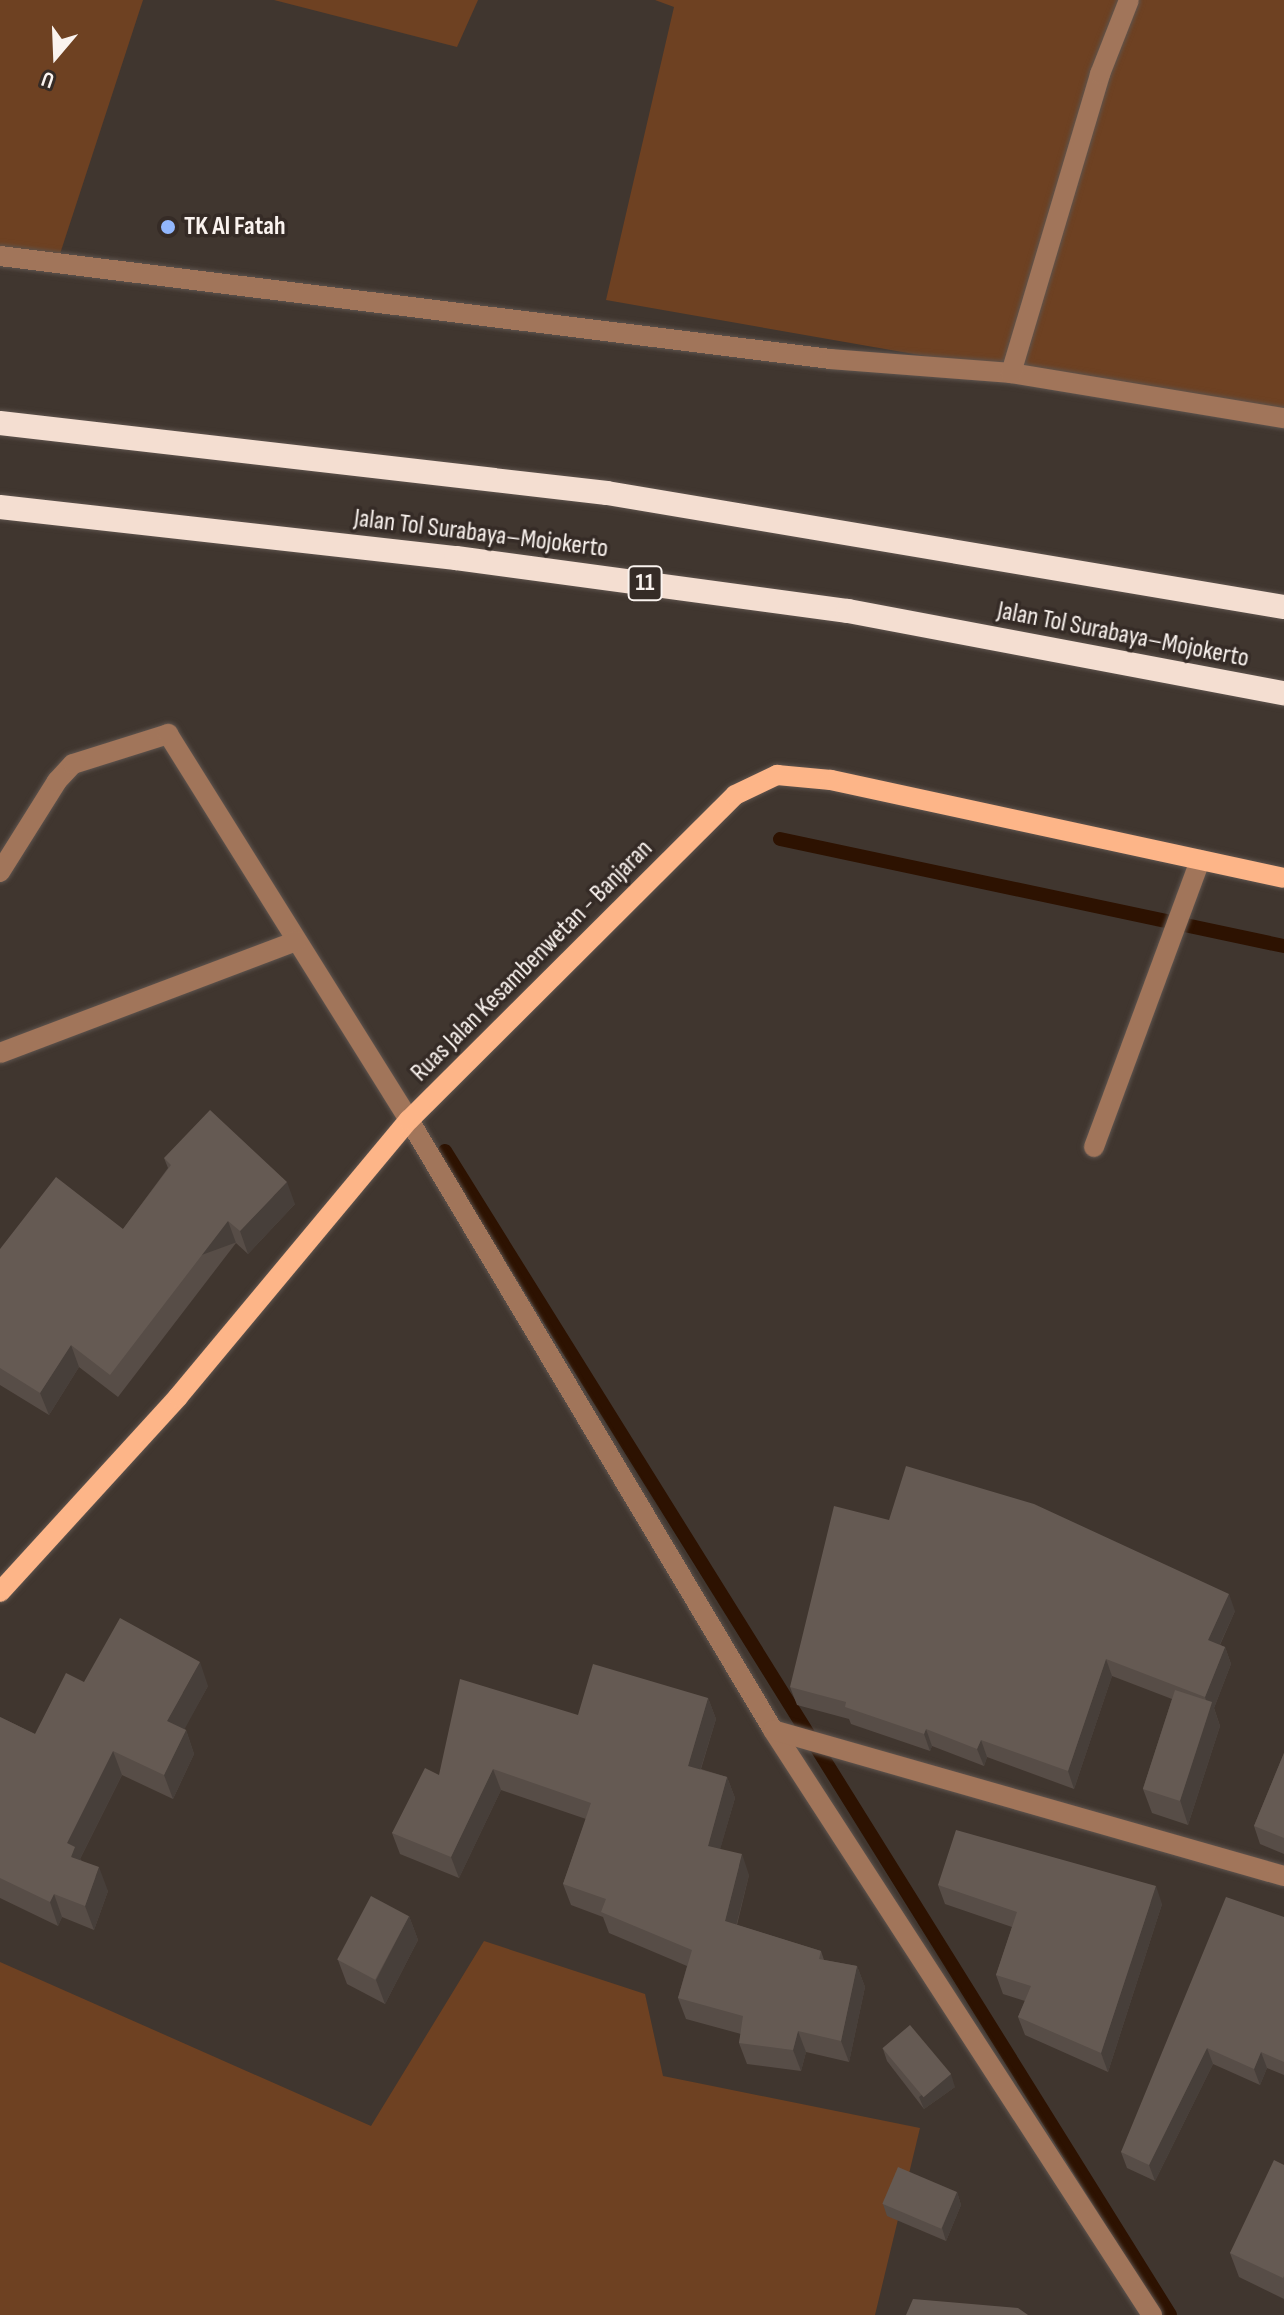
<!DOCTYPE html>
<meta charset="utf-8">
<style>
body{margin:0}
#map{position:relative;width:1284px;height:2315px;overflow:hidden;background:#40362f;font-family:"Sofia Sans Condensed",sans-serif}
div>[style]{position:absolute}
.green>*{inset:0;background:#6e4122}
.stream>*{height:14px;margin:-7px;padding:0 7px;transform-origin:7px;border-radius:7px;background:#2d1201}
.roads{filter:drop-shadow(0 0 2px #5e544e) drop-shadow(0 0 2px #5e544e)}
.minor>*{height:20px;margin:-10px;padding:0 10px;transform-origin:10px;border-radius:10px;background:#a1755a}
.major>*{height:20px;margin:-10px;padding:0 10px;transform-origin:10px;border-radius:10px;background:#fdb588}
.highway>*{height:24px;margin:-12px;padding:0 12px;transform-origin:12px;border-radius:12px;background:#f4ded1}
.wall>*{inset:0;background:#574d47}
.shaded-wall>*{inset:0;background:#473f3a;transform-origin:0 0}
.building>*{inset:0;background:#655a53;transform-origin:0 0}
.dots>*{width:22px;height:22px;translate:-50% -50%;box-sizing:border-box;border:4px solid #352b26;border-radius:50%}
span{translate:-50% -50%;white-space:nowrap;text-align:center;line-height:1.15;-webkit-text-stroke:7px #352b26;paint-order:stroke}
.shield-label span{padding:2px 6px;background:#352b26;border:2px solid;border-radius:6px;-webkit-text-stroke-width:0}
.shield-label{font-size:24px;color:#faf3ef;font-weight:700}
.poi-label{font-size:26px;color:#faf3ef;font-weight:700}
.left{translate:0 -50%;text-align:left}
.street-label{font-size:26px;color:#faf3ef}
.north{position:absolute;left:16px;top:16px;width:80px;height:80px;-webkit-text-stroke:6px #352b26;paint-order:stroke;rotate:199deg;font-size:22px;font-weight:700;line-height:32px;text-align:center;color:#faf3ef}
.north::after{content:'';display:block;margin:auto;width:28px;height:36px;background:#faf3ef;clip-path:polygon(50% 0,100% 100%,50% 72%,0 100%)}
</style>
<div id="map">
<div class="green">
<div style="clip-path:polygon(0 0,143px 0,57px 263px,0 247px)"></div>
<div style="clip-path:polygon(274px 0,478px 0,457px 47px)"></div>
<div style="clip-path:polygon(655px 0,1284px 0,1284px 419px,606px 300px,674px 7px)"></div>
<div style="clip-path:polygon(484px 1941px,645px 1994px,663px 2076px,920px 2128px,875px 2315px,0 2315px,0 1962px,371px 2126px)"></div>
</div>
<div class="stream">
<div style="left:780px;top:839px;width:515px;rotate:11.99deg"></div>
<div style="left:445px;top:1151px;width:1371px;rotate:58.08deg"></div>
</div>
<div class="roads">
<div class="minor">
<div style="left:0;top:256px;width:836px;rotate:7.07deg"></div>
<div style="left:830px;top:359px;width:182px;rotate:4.4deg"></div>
<div style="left:1011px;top:373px;width:277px;rotate:9.4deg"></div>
<div style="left:1011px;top:373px;width:312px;rotate:-73.4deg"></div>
<div style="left:1100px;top:74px;width:79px;rotate:-68.6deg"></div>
<div style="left:0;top:872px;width:107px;rotate:-57.9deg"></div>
<div style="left:57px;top:781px;width:23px;rotate:-47deg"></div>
<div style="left:73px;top:764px;width:100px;rotate:-17.5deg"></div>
<div style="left:168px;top:734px;width:455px;rotate:58deg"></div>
<div style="left:409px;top:1120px;width:710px;rotate:59.17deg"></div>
<div style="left:773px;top:1730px;width:697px;rotate:57.06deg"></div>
<div style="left:0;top:1053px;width:316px;rotate:-20.7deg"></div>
<div style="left:1094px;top:1147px;width:306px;rotate:-69.7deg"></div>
<div style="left:773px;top:1730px;width:531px;rotate:15.95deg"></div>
</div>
<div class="major">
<div style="left:0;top:1592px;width:264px;rotate:-47.6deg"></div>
<div style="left:178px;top:1397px;width:361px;rotate:-50.2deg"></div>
<div style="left:409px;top:1120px;width:460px;rotate:-44.9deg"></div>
<div style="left:735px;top:795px;width:47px;rotate:-25.5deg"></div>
<div style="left:777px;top:775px;width:54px;rotate:5.3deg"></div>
<div style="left:831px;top:780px;width:463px;rotate:12.2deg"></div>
</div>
<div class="highway">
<div style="left:0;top:423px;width:611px;rotate:6.58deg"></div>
<div style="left:607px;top:493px;width:687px;rotate:9.56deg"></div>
<div style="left:0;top:507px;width:459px;rotate:6.4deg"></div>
<div style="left:456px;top:558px;width:396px;rotate:7.7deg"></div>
<div style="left:848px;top:611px;width:444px;rotate:10.7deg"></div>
</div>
</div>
<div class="wall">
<div style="clip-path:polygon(164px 1158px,295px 1204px,248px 1254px,236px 1243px,118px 1397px,79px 1367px,49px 1415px,0 1385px,0 1249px,123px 1229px,168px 1168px)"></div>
<div style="clip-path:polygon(1235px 1611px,1220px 1645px,1225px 1647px,1231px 1664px,1214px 1708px,1220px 1726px,1188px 1825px,1152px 1813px,1143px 1789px,1172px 1699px,1112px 1676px,1074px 1789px,987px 1757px,984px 1766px,932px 1746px,930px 1751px,851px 1724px,849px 1719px,797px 1705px,790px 1687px)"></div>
<div style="clip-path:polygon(208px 1686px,184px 1729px,186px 1730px,194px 1754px,173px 1799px,122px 1775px,80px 1859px,108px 1891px,94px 1930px,62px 1917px,58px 1926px,0 1898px,0 1717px,35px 1734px)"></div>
<div style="clip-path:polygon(708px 1698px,716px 1719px,701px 1769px,727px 1777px,735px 1798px,720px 1849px,749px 1875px,737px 1925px,821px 1951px,824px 1960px,857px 1966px,865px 1987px,849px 2062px,806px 2052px,801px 2071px,747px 2064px,739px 2043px,741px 2034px,686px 2019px,678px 1998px,687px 1966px,609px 1933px,603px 1917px,571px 1905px,563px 1884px,586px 1819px,501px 1790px,459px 1878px,400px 1854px,392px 1833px,439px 1775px,578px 1715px)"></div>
<div style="clip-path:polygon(1284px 1753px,1284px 1854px,1260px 1844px,1254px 1826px)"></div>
<div style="clip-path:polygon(938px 1885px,1162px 1904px,1108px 2072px,1025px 2035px,1018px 2017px,1025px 2001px,1003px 1994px,996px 1975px,1012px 1927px,945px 1904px)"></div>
<div style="clip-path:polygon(409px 1916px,418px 1940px,385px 2004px,347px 1984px,338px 1960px)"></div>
<div style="clip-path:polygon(1284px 1917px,1284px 2075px,1267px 2068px,1260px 2085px,1213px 2064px,1155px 2181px,1127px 2168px,1121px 2152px)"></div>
<div style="clip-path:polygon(883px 2049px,955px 2087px,924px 2109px,887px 2061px)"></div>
<div style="clip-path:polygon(1284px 2165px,1284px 2299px,1239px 2277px,1230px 2253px)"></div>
<div style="clip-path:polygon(957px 2192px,961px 2205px,946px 2241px,887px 2216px,883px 2204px)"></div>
</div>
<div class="shaded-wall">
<div style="clip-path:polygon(287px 1182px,295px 1204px,248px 1254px,240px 1231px)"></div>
<div style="left:228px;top:1221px;width:23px;height:194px;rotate:70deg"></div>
<div style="clip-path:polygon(71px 1345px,79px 1367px,49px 1415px,40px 1393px)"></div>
<div style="clip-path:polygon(1229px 1594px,1235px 1611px,1214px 1657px,1208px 1640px)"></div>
<div style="clip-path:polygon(1225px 1647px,1231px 1664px,1214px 1708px,1220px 1726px,1188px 1825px,1180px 1800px,1209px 1710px,1205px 1697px)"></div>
<div style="clip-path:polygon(1106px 1659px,1112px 1676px,1074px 1789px,1068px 1771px)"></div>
<div style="clip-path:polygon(200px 1662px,208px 1686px,176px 1745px,167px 1721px)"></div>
<div style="clip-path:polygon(708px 1698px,716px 1719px,695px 1787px,688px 1766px)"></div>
<div style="clip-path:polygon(926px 1729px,932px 1746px,930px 1751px,924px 1734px)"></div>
<div style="clip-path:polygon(186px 1730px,194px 1754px,173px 1799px,164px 1775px)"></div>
<div style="clip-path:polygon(981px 1740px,987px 1757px,984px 1766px,977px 1749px)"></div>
<div style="clip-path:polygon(113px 1751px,122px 1775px,80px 1859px,84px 1871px,79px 1881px,67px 1843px)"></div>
<div style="clip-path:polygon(493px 1769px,501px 1790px,459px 1878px,451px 1857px)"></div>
<div style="clip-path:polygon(727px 1777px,735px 1798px,715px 1867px,708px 1846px)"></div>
<div style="clip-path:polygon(742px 1854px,749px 1875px,732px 1942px,725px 1921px)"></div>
<div style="clip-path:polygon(99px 1867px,108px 1891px,94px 1930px,85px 1906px)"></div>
<div style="clip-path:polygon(1156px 1886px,1162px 1904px,1108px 2072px,1101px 2053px)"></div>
<div style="clip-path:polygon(54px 1894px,62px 1917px,58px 1926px,50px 1902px)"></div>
<div style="clip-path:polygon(409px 1916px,418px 1940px,385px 2004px,376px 1980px)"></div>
<div style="clip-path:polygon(857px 1966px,865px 1987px,849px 2062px,841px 2041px)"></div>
<div style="clip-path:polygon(798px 2031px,806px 2052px,801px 2071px,793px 2050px)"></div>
<div style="clip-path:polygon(1207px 2048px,1213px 2064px,1155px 2181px,1149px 2165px)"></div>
<div style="clip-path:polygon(1261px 2052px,1267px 2068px,1260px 2085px,1254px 2069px)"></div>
<div style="clip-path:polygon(951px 2074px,955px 2087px,924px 2109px,919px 2097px)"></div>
<div style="clip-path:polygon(957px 2192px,961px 2205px,946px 2241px,942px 2228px)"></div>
</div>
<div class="building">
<div style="clip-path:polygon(210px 1110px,287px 1182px,240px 1231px,228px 1221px,110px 1375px,71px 1345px,40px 1393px,0 1368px,0 1249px,56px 1177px,123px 1229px,171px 1165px,164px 1158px)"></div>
<div style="clip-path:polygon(906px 1466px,1034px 1504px,1229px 1594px,1208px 1640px,1225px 1647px,1205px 1697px,1106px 1659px,1068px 1771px,981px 1740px,977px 1749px,926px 1729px,924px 1734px,845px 1707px,846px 1702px,790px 1687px,834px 1506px,889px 1520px)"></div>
<div style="clip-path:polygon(120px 1618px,200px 1662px,167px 1721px,186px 1730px,164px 1775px,113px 1751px,67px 1843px,75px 1847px,71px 1857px,99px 1867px,85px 1906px,54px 1894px,50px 1902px,0 1878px,0 1717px,35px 1734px,66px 1673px,84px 1682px)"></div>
<div style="clip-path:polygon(593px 1664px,708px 1698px,688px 1766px,727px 1777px,708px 1846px,742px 1854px,725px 1921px,821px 1951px,819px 1959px,857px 1966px,841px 2041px,798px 2031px,793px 2050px,739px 2043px,743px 2016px,678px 1998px,692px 1950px,601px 1912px,606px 1899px,563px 1884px,591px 1803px,493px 1769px,451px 1857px,392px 1833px,425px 1768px,439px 1775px,460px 1679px,578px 1715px)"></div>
<div style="left:1175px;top:1690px;width:39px;height:104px;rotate:18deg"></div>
<div style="clip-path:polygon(1284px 1753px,1284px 1838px,1254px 1826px)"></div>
<div style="clip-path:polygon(956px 1830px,1156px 1886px,1101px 2053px,1018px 2017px,1031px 1986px,996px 1975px,1017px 1912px,938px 1885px)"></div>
<div style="left:371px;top:1896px;width:43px;height:72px;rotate:28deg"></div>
<div style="clip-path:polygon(1226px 1897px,1284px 1917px,1284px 2062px,1261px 2052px,1254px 2069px,1207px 2048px,1149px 2165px,1121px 2152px)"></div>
<div style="left:910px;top:2025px;width:64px;height:36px;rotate:50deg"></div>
<div style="clip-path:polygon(1274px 2160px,1284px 2165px,1284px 2276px,1283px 2278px,1230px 2253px)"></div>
<div style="left:898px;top:2167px;width:64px;height:40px;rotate:23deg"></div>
<div style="clip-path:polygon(913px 2299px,1018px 2308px,1028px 2315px,906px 2315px)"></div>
</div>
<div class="dots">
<div style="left:168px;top:227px;background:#92b7fd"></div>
</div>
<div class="shield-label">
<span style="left:645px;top:583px">11</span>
</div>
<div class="poi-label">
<span class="left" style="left:184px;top:227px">TK Al Fatah</span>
</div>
<div class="street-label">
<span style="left:481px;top:534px;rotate:7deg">Jalan Tol Surabaya–Mojokerto</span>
<span style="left:1123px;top:635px;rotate:11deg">Jalan Tol Surabaya–Mojokerto</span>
<span style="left:532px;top:961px;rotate:-45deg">Ruas Jalan Kesambenwetan - Banjaran</span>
</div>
<div class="north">U</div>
</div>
